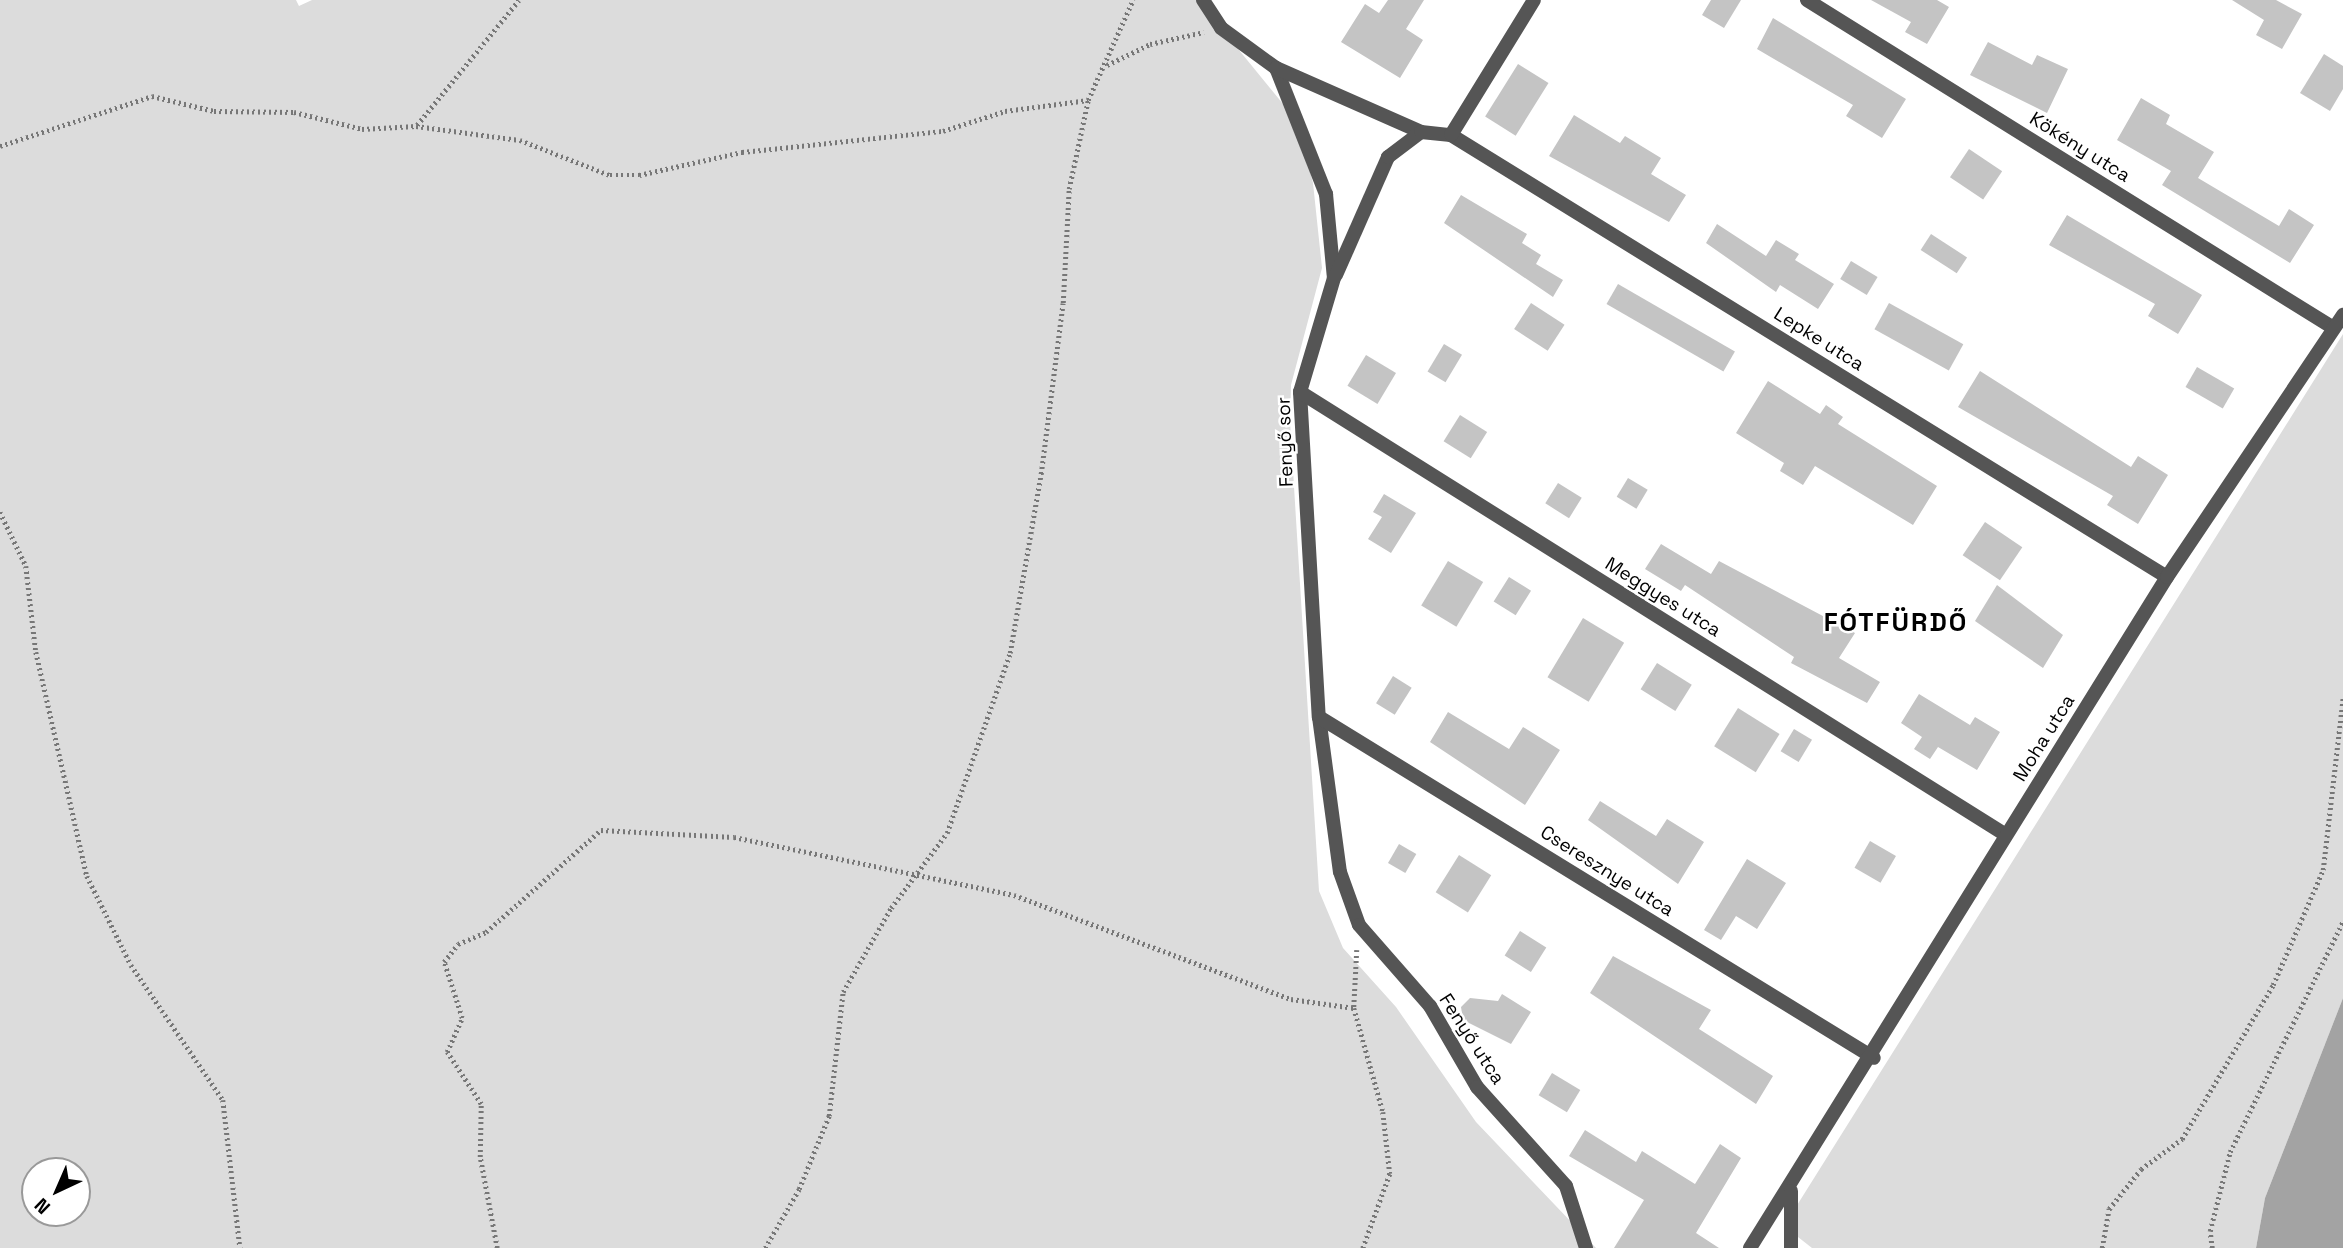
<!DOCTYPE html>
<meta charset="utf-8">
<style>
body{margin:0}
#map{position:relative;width:2343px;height:1248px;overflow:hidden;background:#fff;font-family:"Space Grotesk",sans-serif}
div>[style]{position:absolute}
.green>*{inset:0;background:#dcdcdc}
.water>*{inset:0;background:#a3a3a3}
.building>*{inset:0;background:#c4c4c4;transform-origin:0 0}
.path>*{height:4.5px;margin-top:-2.25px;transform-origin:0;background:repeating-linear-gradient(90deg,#777 0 2px,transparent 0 5.5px)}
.minor>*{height:14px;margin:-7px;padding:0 7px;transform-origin:7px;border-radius:7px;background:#555}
span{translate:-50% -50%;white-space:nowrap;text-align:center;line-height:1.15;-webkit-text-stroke:5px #fff;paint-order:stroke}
.street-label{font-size:19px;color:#000}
.district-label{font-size:26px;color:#000;font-weight:700;letter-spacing:2px}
.north{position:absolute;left:21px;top:1157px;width:70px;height:70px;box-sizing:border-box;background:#fff;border:2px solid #999;border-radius:50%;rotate:224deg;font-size:19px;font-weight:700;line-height:28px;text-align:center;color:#000}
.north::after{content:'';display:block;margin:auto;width:24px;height:32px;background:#000;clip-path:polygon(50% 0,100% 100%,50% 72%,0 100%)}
</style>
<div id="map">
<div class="green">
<div style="clip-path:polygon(evenodd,0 0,296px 0,299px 6px,312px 0,1208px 0,1221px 28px,1296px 120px,1313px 183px,1322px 268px,1291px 385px,1290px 422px,1319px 891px,1343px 948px,1396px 1007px,1476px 1122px,1596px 1248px,0 1248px,0 0,35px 1171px,77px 1171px,77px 1213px,35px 1213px,35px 1171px)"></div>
<div style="clip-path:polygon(2343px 334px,2343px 998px,2265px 1198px,2256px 1248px,1812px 1248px,1784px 1226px)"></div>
</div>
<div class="water">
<div style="clip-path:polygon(2343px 998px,2343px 1248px,2256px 1248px,2265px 1198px)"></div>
</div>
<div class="building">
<div style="clip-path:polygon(1388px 0,1424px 0,1406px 29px,1423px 40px,1400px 78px,1341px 42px,1365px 4px,1379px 13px)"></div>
<div style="clip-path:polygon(1711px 0,1741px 0,1724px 28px,1702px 15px)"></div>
<div style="clip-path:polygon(1871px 0,1937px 0,1949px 7px,1927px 44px,1905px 32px,1911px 22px)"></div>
<div style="clip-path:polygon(2232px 0,2276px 0,2302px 14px,2282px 49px,2256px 35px,2264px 20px)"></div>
<div style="clip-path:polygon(1773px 18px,1906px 99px,1882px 138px,1846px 116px,1853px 105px,1757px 49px)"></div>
<div style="clip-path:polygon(1988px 42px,2032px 65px,2037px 55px,2068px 69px,2047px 113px,1970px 75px)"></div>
<div style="clip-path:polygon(2324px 54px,2343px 66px,2343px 89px,2330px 111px,2300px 93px)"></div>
<div style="left:1518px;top:64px;width:36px;height:62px;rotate:32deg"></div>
<div style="clip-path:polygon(2141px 98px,2170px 115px,2166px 124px,2214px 152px,2198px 178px,2279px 226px,2289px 209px,2314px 225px,2290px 263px,2162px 185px,2171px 171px,2117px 140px)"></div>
<div style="clip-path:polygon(1574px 115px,1620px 143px,1625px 136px,1661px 158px,1651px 174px,1686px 195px,1669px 222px,1549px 156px)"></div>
<div style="left:1969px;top:149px;width:40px;height:34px;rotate:34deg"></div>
<div style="clip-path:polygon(1461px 195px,1527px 234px,1522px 243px,1541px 255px,1536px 264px,1563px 280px,1553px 297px,1444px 223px)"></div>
<div style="clip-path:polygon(2067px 215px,2202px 295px,2178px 334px,2148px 316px,2155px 304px,2049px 245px)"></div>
<div style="clip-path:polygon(1717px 224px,1766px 256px,1776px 240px,1799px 254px,1795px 260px,1834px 284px,1818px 309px,1780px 285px,1776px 292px,1706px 243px)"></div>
<div style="left:1931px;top:234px;width:43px;height:19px;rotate:33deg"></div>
<div style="left:1851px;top:261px;width:31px;height:21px;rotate:31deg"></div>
<div style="left:1618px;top:284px;width:135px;height:23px;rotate:30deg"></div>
<div style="left:1531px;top:303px;width:40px;height:31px;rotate:33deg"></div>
<div style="left:1889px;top:303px;width:85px;height:30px;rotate:29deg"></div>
<div style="left:1444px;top:344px;width:21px;height:32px;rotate:31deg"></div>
<div style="left:1366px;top:355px;width:35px;height:36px;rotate:31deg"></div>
<div style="left:2197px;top:367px;width:43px;height:23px;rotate:30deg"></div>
<div style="clip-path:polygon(1980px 371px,2131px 467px,2138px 456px,2168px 475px,2138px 524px,2107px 505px,2113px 496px,1958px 407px)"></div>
<div style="clip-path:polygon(1768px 381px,1820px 414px,1826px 405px,1843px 417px,1838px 424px,1937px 486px,1913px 525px,1815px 466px,1803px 485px,1780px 471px,1784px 463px,1736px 433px)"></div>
<div style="left:1460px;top:415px;width:32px;height:31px;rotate:32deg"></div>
<div style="left:1628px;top:478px;width:23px;height:22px;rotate:31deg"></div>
<div style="left:1558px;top:483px;width:28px;height:24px;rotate:32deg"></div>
<div style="clip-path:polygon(1384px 494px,1416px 513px,1391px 553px,1368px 539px,1382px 517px,1373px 512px)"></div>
<div style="left:1985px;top:522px;width:45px;height:40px;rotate:34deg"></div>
<div style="clip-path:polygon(1661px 544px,1711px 574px,1719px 561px,1855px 633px,1839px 658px,1880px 682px,1867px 703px,1791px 663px,1794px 657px,1685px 585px,1681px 591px,1645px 569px)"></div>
<div style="left:1448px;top:561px;width:41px;height:52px;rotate:31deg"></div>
<div style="left:1509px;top:577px;width:26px;height:29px;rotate:32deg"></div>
<div style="clip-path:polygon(1997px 585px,2063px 635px,2043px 668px,1975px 621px)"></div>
<div style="left:1583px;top:618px;width:48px;height:69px;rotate:31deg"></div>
<div style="left:1657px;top:663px;width:41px;height:31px;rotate:32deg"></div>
<div style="left:1393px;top:676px;width:22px;height:32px;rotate:32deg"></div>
<div style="clip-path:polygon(1919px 694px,1970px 725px,1975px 717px,2000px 732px,1977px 770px,1938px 747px,1930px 759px,1914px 749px,1922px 737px,1901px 723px)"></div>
<div style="left:1738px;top:708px;width:49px;height:45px;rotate:32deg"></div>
<div style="clip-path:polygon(1448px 712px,1509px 749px,1523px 727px,1560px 750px,1525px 805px,1430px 742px)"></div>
<div style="left:1794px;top:729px;width:21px;height:26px;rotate:31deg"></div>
<div style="clip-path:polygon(1600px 801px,1656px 836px,1667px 819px,1704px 842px,1678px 884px,1588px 820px)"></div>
<div style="left:1870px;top:841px;width:30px;height:31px;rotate:30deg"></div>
<div style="left:1399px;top:844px;width:20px;height:22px;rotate:30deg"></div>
<div style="left:1459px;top:855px;width:38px;height:44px;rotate:32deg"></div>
<div style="clip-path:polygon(1747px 859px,1786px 883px,1757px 929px,1736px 916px,1721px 940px,1704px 930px)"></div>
<div style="left:1520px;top:931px;width:31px;height:29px;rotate:32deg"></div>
<div style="clip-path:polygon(1613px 956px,1711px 1010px,1699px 1029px,1773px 1076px,1756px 1104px,1590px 993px)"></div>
<div style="clip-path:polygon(1502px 994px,1531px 1012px,1511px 1044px,1463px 1020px,1461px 1007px,1470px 998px,1498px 1001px)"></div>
<div style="left:1552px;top:1073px;width:33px;height:26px;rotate:31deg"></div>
<div style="clip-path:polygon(1585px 1130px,1636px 1162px,1642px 1151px,1695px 1184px,1720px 1144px,1741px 1158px,1696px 1233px,1719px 1248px,1614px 1248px,1644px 1200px,1569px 1156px)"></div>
</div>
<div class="path">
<div style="left:1107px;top:65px;width:48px;rotate:-26deg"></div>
<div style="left:1150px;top:44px;width:55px;rotate:-12.5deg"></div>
<div style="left:417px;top:125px;width:161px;rotate:-50.8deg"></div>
<div style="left:0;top:146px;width:160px;rotate:-18.2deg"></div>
<div style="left:152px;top:96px;width:64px;rotate:13.6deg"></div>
<div style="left:214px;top:111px;width:80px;rotate:0.7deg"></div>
<div style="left:294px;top:112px;width:70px;rotate:14deg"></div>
<div style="left:362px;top:129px;width:54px;rotate:-3.2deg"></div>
<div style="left:416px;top:126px;width:105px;rotate:7.7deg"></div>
<div style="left:520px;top:140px;width:97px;rotate:21.3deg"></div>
<div style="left:610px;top:175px;width:29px"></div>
<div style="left:639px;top:175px;width:106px;rotate:-12.6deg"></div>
<div style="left:742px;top:152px;width:202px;rotate:-6deg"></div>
<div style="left:943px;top:131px;width:65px;rotate:-17.9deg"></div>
<div style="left:1005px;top:111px;width:84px;rotate:-7.5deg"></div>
<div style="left:0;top:512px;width:60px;rotate:64.3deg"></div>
<div style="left:26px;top:566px;width:87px;rotate:83.4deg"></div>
<div style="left:36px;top:652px;width:230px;rotate:77.2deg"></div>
<div style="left:87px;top:876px;width:99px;rotate:63.7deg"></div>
<div style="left:131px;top:965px;width:163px;rotate:55.7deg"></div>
<div style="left:223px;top:1100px;width:149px;rotate:83.4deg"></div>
<div style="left:1357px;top:950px;width:58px;rotate:93deg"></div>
<div style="left:1354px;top:1008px;width:108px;rotate:74.4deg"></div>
<div style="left:1383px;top:1112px;width:62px;rotate:83.6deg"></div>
<div style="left:1390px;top:1174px;width:79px;rotate:110deg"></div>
<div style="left:497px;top:1248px;width:93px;rotate:-100.6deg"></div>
<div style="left:480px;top:1157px;width:53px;rotate:-88.9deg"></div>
<div style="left:481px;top:1104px;width:62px;rotate:-123.2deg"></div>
<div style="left:447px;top:1052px;width:37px;rotate:-66deg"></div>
<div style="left:462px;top:1018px;width:59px;rotate:-107.8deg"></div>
<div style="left:444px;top:962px;width:23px;rotate:-52deg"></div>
<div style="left:458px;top:944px;width:30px;rotate:-23deg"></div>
<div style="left:486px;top:932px;width:154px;rotate:-41.6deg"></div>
<div style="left:601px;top:830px;width:133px;rotate:3deg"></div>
<div style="left:734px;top:837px;width:286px;rotate:11.7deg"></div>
<div style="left:1014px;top:895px;width:296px;rotate:20.6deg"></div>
<div style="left:1291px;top:999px;width:64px;rotate:8.1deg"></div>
<div style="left:765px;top:1248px;width:68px;rotate:-60deg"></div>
<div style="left:799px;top:1189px;width:79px;rotate:-67.7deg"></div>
<div style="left:829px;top:1116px;width:125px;rotate:-83.6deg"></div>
<div style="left:843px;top:992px;width:97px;rotate:-60.3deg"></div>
<div style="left:891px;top:908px;width:94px;rotate:-53.3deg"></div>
<div style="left:947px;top:833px;width:191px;rotate:-70.7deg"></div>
<div style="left:1010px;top:653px;width:182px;rotate:-80.2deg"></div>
<div style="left:1041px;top:474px;width:172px;rotate:-82.7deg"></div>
<div style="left:1063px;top:303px;width:114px;rotate:-87deg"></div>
<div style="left:1069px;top:189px;width:91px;rotate:-77.9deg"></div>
<div style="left:1088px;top:100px;width:110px;rotate:-65.8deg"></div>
<div style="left:2102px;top:1248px;width:40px;rotate:-80deg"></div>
<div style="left:2109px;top:1209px;width:51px;rotate:-51.3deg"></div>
<div style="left:2141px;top:1169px;width:51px;rotate:-36.2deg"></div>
<div style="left:2182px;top:1139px;width:179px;rotate:-59.4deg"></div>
<div style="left:2273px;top:985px;width:125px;rotate:-66.5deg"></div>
<div style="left:2323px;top:870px;width:174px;rotate:-83.4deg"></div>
<div style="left:2212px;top:1248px;width:17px;rotate:-97deg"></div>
<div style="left:2210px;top:1231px;width:81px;rotate:-75.8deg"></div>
<div style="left:2230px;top:1152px;width:257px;rotate:-63.9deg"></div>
</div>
<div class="minor">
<div style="left:1203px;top:0;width:33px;rotate:57deg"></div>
<div style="left:1221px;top:28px;width:68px;rotate:36deg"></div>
<div style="left:1276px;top:68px;width:136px;rotate:68.4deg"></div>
<div style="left:1326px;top:194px;width:84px;rotate:84.6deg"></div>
<div style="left:1334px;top:278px;width:119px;rotate:106.6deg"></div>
<div style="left:1300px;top:392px;width:326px;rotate:86.7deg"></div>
<div style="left:1319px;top:717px;width:156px;rotate:82.3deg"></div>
<div style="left:1340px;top:872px;width:56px;rotate:70.3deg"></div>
<div style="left:1359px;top:925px;width:108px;rotate:48.8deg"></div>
<div style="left:1430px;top:1006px;width:94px;rotate:59.9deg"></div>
<div style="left:1477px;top:1087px;width:133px;rotate:48deg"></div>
<div style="left:1566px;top:1186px;width:65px;rotate:72.1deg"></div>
<div style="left:1807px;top:0;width:619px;rotate:31.92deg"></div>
<div style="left:1276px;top:68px;width:158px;rotate:23.8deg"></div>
<div style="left:1451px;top:135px;width:841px;rotate:31.69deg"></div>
<div style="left:1336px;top:275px;width:129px;rotate:-66.2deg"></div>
<div style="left:1388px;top:157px;width:41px;rotate:-37.1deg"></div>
<div style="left:1421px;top:132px;width:30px;rotate:6deg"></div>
<div style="left:1451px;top:135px;width:158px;rotate:-58.4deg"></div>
<div style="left:1300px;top:392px;width:833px;rotate:32.11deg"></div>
<div style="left:1319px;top:717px;width:651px;rotate:31.57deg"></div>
<div style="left:1750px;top:1248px;width:790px;rotate:-58.14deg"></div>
<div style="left:2167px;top:577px;width:316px;rotate:-56.1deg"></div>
<div style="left:1791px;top:1248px;width:57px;rotate:-90deg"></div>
</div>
<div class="street-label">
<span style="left:2080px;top:147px;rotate:32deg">Kökény utca</span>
<span style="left:1819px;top:339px;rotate:32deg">Lepke utca</span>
<span style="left:1285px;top:442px;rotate:-92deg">Fenyő sor</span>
<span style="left:1663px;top:597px;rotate:32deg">Meggyes utca</span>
<span style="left:2044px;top:738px;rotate:-58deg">Moha utca</span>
<span style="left:1607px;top:871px;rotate:32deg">Cseresznye utca</span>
<span style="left:1472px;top:1039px;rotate:57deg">Fenyő utca</span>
</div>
<div class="district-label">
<span style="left:1896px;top:623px">FÓTFÜRDŐ</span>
</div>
<div class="north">N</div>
</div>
